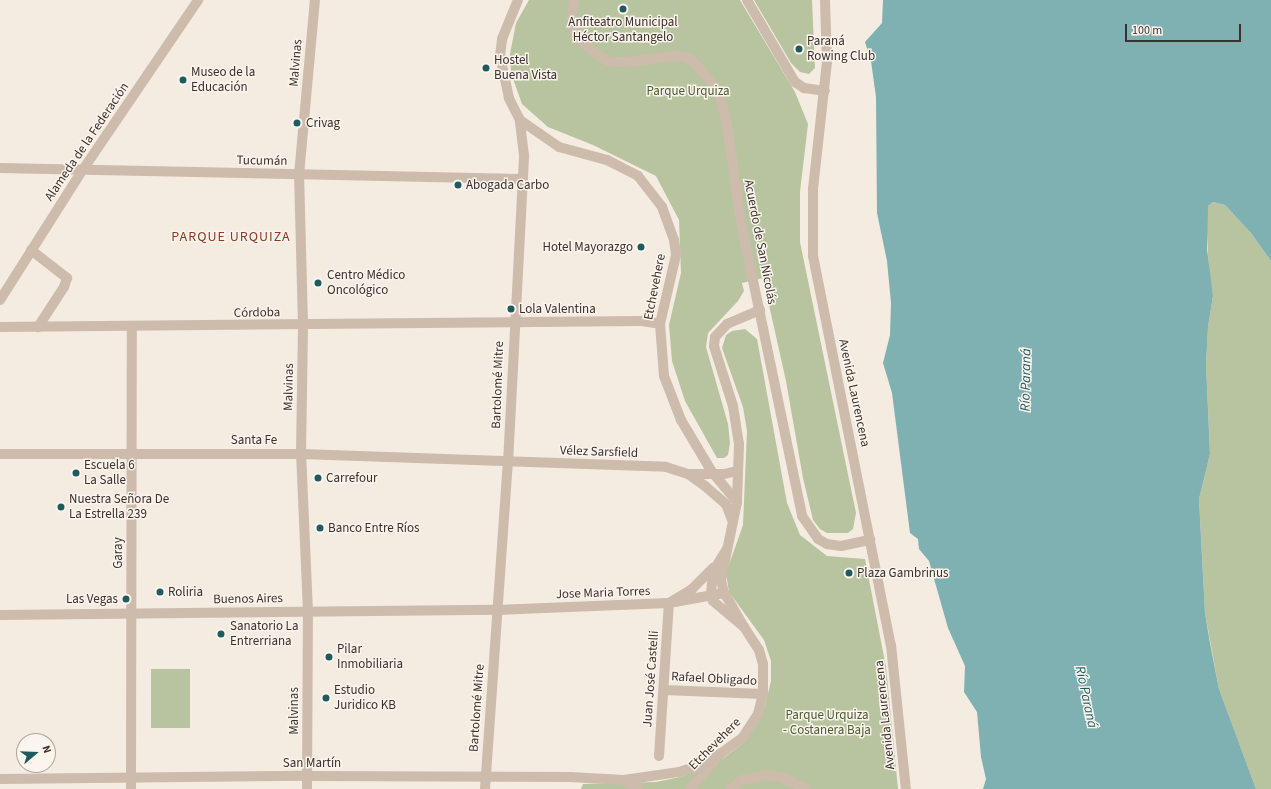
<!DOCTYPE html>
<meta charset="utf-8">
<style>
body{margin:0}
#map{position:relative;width:1271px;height:789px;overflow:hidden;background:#f4ebe1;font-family:"Source Sans 3",sans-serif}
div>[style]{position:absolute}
.green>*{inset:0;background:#b8c4a0;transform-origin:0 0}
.water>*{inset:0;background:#7fb0b2}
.minor>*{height:10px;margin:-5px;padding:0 5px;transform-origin:5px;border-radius:5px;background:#cdbbac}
.dots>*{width:11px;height:11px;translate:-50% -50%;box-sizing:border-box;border:2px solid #fbf5ee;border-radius:50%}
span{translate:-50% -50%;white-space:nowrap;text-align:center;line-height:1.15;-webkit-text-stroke:3px #fbf5ee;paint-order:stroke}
.poi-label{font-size:13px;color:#3b302b}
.left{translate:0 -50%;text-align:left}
.right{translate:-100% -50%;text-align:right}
.street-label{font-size:13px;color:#3b302b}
.park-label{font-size:13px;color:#4a5a2e}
.neighbourhood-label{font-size:14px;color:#8c3b22;letter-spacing:1px}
.water-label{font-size:14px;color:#1f5a5e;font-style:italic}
.north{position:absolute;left:16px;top:733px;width:40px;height:40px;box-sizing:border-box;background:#fbf5ee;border:1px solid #aea6a0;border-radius:50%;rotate:71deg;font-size:11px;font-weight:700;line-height:16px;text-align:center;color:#3b302b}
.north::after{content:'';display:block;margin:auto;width:14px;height:18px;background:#1f5a5e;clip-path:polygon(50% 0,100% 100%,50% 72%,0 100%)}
.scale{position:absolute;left:1125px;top:24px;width:116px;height:18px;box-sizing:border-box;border:2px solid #3b302b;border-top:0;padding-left:5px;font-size:12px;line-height:14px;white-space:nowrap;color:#3b302b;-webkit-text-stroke:3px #fbf5ee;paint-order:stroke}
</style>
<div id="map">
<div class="green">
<div style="clip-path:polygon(529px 0,740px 0,795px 92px,808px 124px,800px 192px,800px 242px,856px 513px,853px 529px,848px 533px,827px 533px,820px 529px,813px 520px,803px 478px,786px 381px,763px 278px,742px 283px,744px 291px,738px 301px,708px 333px,706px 347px,728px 424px,730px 443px,728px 455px,724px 458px,717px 458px,685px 401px,672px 361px,669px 325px,681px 273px,679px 220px,656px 176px,593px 145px,548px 127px,522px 104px,511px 73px,510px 54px,516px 23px)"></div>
<div style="clip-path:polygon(754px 0,812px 0,815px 68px,809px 74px,800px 72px,791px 63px)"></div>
<div style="clip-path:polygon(1213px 202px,1225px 205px,1251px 233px,1271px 261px,1271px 789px,1256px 789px,1237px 738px,1219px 689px,1205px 613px,1199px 499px,1210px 454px,1206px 365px,1208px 327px,1213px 296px,1209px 273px,1206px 214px,1208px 206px)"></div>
<div style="clip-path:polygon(745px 329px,757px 339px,787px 503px,800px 535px,827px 556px,865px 559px,886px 667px,898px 789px,581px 789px,583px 784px,656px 782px,680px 777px,717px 763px,746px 741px,765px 706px,771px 681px,771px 661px,764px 640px,729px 592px,726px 573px,743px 525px,747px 431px,743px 407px,722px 348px,726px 335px,732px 331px)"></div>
<div style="left:151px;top:669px;width:39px;height:59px"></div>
</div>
<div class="water">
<div style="clip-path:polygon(883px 0,1271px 0,1271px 261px,1251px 233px,1225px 205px,1213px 202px,1208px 206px,1207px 249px,1213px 296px,1208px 327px,1206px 365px,1210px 454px,1199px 499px,1205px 613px,1210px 643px,1219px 689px,1256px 789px,983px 789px,986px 779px,981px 757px,977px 712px,964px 692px,965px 666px,948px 628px,929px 561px,919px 549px,918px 539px,910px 533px,892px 393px,883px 363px,890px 335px,891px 303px,887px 261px,877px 213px,876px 97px,871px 61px,865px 42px,882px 23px)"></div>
</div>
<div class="minor">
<div style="left:574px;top:0;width:16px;rotate:97deg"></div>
<div style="left:572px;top:16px;width:13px;rotate:81deg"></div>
<div style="left:574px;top:29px;width:13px;rotate:61deg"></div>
<div style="left:580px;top:40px;width:26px;rotate:40deg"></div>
<div style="left:600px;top:57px;width:12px;rotate:24deg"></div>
<div style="left:611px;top:62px;width:17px"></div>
<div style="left:628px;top:62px;width:47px;rotate:-7.3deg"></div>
<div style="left:675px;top:56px;width:10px;rotate:6deg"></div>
<div style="left:685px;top:57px;width:10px;rotate:29deg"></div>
<div style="left:694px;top:62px;width:38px;rotate:50deg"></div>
<div style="left:718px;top:91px;width:33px;rotate:74deg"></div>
<div style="left:727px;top:123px;width:101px;rotate:82deg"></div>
<div style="left:741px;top:223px;width:299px;rotate:78.2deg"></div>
<div style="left:802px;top:516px;width:28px;rotate:55deg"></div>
<div style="left:818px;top:539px;width:10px;rotate:29deg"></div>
<div style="left:827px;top:544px;width:14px;rotate:8deg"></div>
<div style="left:841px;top:546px;width:30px;rotate:-12deg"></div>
<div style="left:747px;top:0;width:95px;rotate:59.7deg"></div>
<div style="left:795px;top:82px;width:11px;rotate:34deg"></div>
<div style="left:804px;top:88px;width:21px;rotate:8deg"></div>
<div style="left:825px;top:0;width:62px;rotate:88.2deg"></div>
<div style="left:827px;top:62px;width:127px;rotate:96.3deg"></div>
<div style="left:813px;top:188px;width:68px;rotate:90deg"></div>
<div style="left:813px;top:256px;width:397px;rotate:78.7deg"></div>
<div style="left:891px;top:645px;width:145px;rotate:84.1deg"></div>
<div style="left:520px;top:120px;width:47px;rotate:34.7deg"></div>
<div style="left:559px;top:147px;width:50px;rotate:15.2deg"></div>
<div style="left:607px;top:160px;width:35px;rotate:27deg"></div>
<div style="left:638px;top:176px;width:39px;rotate:52deg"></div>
<div style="left:662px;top:207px;width:35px;rotate:70deg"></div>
<div style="left:674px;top:240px;width:15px;rotate:82deg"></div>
<div style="left:676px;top:255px;width:71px;rotate:103.1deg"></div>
<div style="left:660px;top:324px;width:52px;rotate:85.6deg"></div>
<div style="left:664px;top:376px;width:47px;rotate:68.9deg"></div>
<div style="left:681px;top:420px;width:61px;rotate:59.2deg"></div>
<div style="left:712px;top:472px;width:39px;rotate:50deg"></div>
<div style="left:0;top:168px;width:523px;rotate:1.2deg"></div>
<div style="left:31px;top:250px;width:46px;rotate:37.9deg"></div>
<div style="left:67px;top:278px;width:9px;rotate:108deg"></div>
<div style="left:64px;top:287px;width:48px;rotate:123deg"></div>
<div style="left:0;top:300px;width:153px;rotate:-57.6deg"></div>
<div style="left:82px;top:171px;width:207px;rotate:-55.8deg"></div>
<div style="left:0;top:327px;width:642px;rotate:-0.54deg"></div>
<div style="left:642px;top:321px;width:18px;rotate:9deg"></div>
<div style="left:0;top:454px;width:301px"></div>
<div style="left:301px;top:454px;width:365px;rotate:2deg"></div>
<div style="left:666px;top:467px;width:23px;rotate:18deg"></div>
<div style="left:688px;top:474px;width:21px;rotate:35deg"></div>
<div style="left:705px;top:486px;width:28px;rotate:41deg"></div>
<div style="left:726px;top:504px;width:19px;rotate:69deg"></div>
<div style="left:688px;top:474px;width:36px"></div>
<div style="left:724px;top:474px;width:13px;rotate:-13deg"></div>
<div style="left:727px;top:549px;width:26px;rotate:122deg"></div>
<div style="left:713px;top:571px;width:24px;rotate:95deg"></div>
<div style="left:711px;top:595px;width:6px;rotate:72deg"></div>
<div style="left:713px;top:601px;width:40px;rotate:40deg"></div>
<div style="left:744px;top:627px;width:39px;rotate:-120deg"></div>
<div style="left:724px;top:593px;width:13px;rotate:-103deg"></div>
<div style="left:721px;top:580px;width:80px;rotate:-78.4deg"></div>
<div style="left:737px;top:502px;width:58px;rotate:-88deg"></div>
<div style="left:739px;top:444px;width:38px;rotate:-99deg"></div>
<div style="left:733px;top:406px;width:63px;rotate:-107.6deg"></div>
<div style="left:714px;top:346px;width:9px;rotate:-84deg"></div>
<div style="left:715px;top:337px;width:18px;rotate:-47deg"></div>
<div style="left:727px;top:324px;width:36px;rotate:-23deg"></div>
<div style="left:0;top:615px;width:496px;rotate:-0.6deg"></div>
<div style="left:496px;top:610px;width:173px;rotate:-2.3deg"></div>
<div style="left:669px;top:603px;width:56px;rotate:-10.3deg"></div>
<div style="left:664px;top:690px;width:99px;rotate:2.3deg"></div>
<div style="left:659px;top:756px;width:153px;rotate:-86.3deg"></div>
<div style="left:669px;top:603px;width:27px;rotate:-31deg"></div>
<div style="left:692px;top:589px;width:30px;rotate:-45deg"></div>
<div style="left:0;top:779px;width:307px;rotate:-0.6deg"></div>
<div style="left:307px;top:776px;width:263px;rotate:0.2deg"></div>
<div style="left:570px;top:777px;width:54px;rotate:3.2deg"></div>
<div style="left:624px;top:780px;width:56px;rotate:-8.3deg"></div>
<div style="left:679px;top:772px;width:22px;rotate:-18deg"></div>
<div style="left:700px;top:765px;width:23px;rotate:-29deg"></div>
<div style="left:624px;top:780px;width:17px;rotate:31deg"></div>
<div style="left:131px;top:789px;width:461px;rotate:-89.9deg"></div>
<div style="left:307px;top:789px;width:177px;rotate:-89.7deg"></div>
<div style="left:308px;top:612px;width:158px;rotate:-92.5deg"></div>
<div style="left:301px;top:454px;width:129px;rotate:-89.1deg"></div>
<div style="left:303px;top:325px;width:150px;rotate:-91.5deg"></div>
<div style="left:299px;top:175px;width:176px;rotate:-84.8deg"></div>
<div style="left:485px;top:789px;width:327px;rotate:-86deg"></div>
<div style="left:508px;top:463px;width:308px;rotate:-87deg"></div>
<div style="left:524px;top:155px;width:35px;rotate:-97deg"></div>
<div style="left:520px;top:120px;width:25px;rotate:-117deg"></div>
<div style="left:509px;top:98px;width:43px;rotate:-102.1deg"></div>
<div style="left:500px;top:56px;width:17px;rotate:-83deg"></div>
<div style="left:502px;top:39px;width:42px;rotate:-67.7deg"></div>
<div style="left:690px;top:789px;width:46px;rotate:-49.4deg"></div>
<div style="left:720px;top:754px;width:29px;rotate:-36deg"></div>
<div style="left:743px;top:737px;width:27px;rotate:-57deg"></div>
<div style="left:758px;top:714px;width:21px;rotate:-76deg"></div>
<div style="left:763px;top:694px;width:30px;rotate:-90deg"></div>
<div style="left:763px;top:664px;width:15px;rotate:-106deg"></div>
<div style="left:759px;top:650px;width:27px;rotate:-123deg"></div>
<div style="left:730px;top:789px;width:15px;rotate:-37deg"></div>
<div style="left:742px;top:780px;width:25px;rotate:-12deg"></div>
<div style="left:766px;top:775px;width:15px;rotate:8deg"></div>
<div style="left:781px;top:777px;width:28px;rotate:26deg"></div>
</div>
<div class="dots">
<div style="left:623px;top:9px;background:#1f5a5e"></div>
<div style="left:799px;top:49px;background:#1f5a5e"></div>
<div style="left:486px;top:68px;background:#1f5a5e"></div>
<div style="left:183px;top:80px;background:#1f5a5e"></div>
<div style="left:297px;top:123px;background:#1f5a5e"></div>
<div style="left:458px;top:185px;background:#1f5a5e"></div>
<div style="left:641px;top:247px;background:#1f5a5e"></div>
<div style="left:318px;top:283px;background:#1f5a5e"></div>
<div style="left:511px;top:309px;background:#1f5a5e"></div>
<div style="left:76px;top:473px;background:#1f5a5e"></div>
<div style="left:318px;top:478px;background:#1f5a5e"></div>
<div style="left:61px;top:507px;background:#1f5a5e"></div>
<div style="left:320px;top:528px;background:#1f5a5e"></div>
<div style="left:849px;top:573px;background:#1f5a5e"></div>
<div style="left:160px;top:592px;background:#1f5a5e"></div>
<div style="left:126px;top:599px;background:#1f5a5e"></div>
<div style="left:221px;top:634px;background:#1f5a5e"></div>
<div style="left:329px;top:657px;background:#1f5a5e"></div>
<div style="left:326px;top:698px;background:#1f5a5e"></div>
</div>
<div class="poi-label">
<span style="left:623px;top:30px">Anfiteatro Municipal<br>Héctor Santangelo</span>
<span class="left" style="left:807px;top:49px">Paraná<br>Rowing Club</span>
<span class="left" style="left:494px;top:68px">Hostel<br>Buena Vista</span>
<span class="left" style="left:191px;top:80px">Museo de la<br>Educación</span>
<span class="left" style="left:306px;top:123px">Crivag</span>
<span class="left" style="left:466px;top:185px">Abogada Carbo</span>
<span class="right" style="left:633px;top:247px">Hotel Mayorazgo</span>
<span class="left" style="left:327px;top:283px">Centro Médico<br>Oncológico</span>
<span class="left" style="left:519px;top:309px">Lola Valentina</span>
<span class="left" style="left:84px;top:473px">Escuela 6<br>La Salle</span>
<span class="left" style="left:326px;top:478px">Carrefour</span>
<span class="left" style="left:69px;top:507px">Nuestra Señora De<br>La Estrella 239</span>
<span class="left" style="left:328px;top:528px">Banco Entre Ríos</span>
<span class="left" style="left:857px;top:573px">Plaza Gambrinus</span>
<span class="left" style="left:168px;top:592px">Roliria</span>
<span class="right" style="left:118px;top:599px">Las Vegas</span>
<span class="left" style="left:230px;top:634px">Sanatorio La<br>Entrerriana</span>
<span class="left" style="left:337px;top:657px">Pilar<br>Inmobiliaria</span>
<span class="left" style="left:334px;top:698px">Estudio<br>Juridico KB</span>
</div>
<div class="street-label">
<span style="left:296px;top:63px;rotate:-85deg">Malvinas</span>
<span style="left:87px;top:142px;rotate:-56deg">Alameda de la Federación</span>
<span style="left:262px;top:161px;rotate:1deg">Tucumán</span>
<span style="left:760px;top:242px;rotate:79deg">Acuerdo de San Nicolás</span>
<span style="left:655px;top:287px;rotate:-79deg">Etchevehere</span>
<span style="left:257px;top:313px;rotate:-1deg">Córdoba</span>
<span style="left:498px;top:385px;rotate:-88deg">Bartolomé Mitre</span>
<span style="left:289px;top:387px;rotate:-89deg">Malvinas</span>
<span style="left:854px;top:393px;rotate:78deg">Avenida Laurencena</span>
<span style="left:254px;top:440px">Santa Fe</span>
<span style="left:599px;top:452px;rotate:2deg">Vélez Sarsfield</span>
<span style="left:118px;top:553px;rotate:-90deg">Garay</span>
<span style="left:603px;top:593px;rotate:-2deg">Jose Maria Torres</span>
<span style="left:248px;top:599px;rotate:-1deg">Buenos Aires</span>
<span style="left:651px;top:679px;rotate:-86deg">Juan José Castelli</span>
<span style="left:714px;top:679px;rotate:3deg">Rafael Obligado</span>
<span style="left:477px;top:708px;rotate:-86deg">Bartolomé Mitre</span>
<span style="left:294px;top:711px;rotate:-90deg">Malvinas</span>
<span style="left:885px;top:715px;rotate:-96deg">Avenida Laurencena</span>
<span style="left:715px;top:744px;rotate:-45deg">Etchevehere</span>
<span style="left:312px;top:763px">San Martín</span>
</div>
<div class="park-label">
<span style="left:688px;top:91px">Parque Urquiza</span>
<span style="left:827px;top:723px">Parque Urquiza<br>- Costanera Baja</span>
</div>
<div class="neighbourhood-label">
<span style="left:231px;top:237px">PARQUE URQUIZA</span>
</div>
<div class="water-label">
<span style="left:1026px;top:380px;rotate:-89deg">Río Paraná</span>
<span style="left:1086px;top:697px;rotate:78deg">Río Paraná</span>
</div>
<div class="north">N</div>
<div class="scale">100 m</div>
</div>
